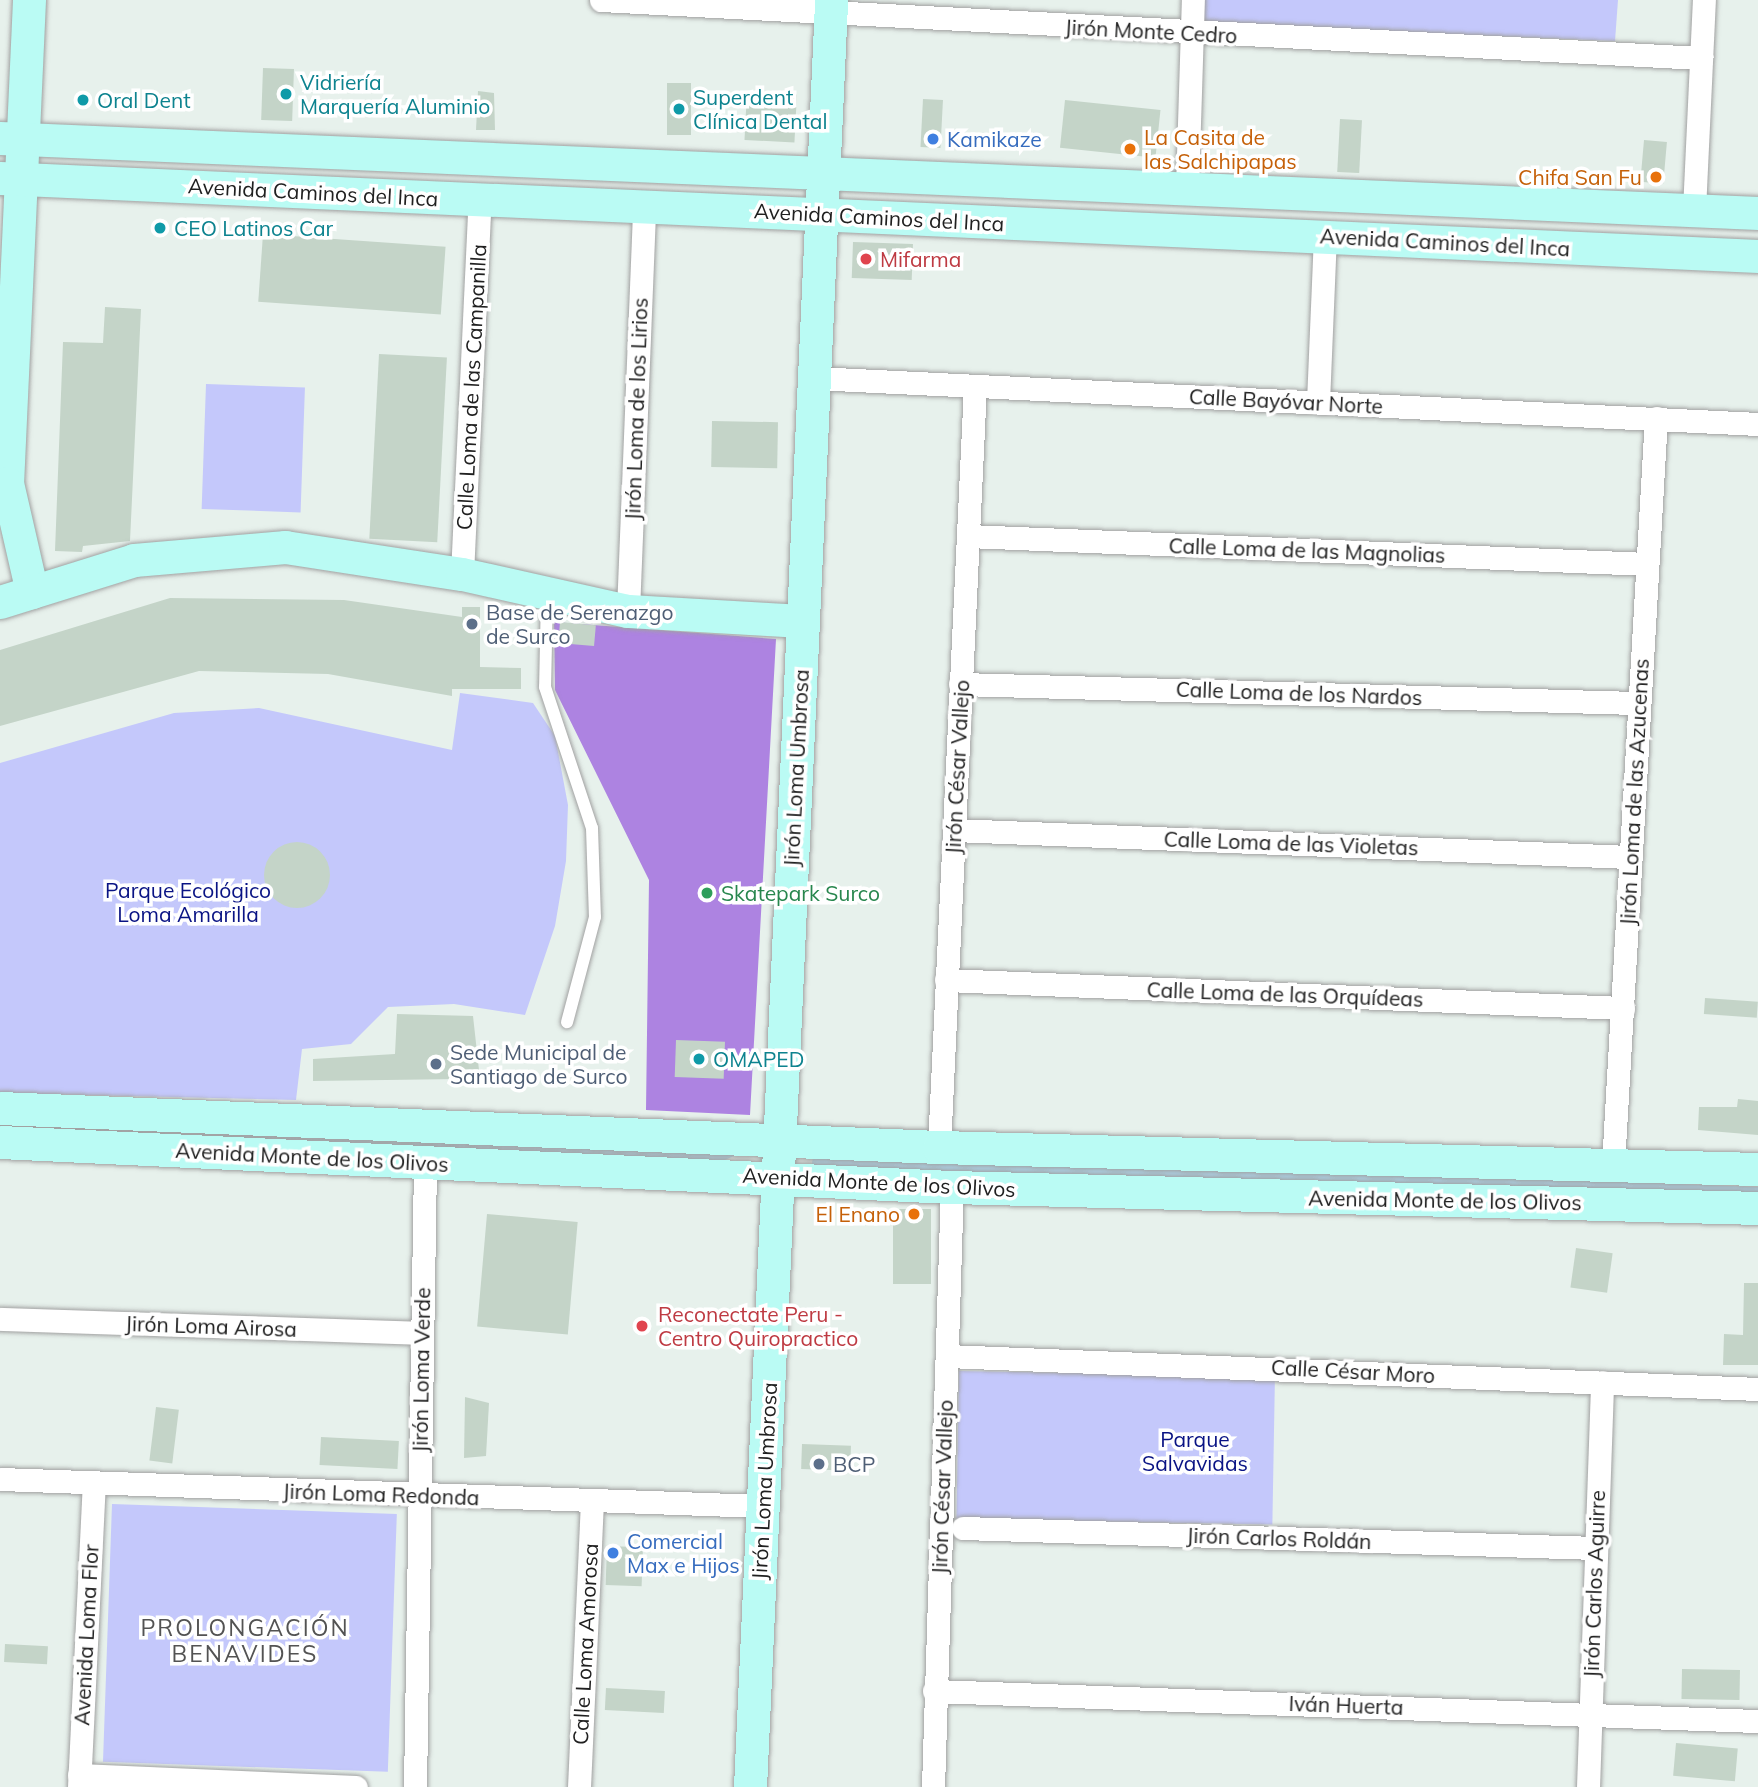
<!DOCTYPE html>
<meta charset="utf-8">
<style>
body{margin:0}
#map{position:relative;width:1758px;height:1787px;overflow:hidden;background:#e7f1ec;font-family:Mulish,sans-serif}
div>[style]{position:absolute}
.grass>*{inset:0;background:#acd6ec}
.park>*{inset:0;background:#c4c8fb;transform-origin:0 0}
.pitch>*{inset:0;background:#ad83e1}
.building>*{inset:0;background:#c4d4c8;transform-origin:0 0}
.round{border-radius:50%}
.roads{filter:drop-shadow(0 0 2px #a1a1a1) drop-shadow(0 0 2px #a1a1a1)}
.lane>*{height:12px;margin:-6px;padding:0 6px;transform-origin:6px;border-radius:6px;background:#fff}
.street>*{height:23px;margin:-11.5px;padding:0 11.5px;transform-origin:11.5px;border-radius:11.5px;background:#fff}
.secondary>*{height:33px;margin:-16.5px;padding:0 16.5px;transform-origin:16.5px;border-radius:16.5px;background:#bafbf4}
.dots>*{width:19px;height:19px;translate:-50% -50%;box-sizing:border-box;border:4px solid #fff;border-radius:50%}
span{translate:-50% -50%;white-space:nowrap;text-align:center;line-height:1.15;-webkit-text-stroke:7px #fff;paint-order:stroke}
.street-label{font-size:21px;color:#202020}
.culture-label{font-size:21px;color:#0d838f}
.left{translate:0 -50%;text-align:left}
.food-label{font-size:21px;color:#c56008}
.right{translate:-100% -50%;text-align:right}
.shop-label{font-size:21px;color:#366cbe}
.health-label{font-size:21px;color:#be3a42}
.service-label{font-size:21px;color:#4e5e75}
.park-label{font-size:21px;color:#091384}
.leisure-label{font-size:21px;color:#27864d}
.neighbourhood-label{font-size:23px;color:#535353;letter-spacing:2px}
</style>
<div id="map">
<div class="grass">
<div style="clip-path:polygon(0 1119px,733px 1149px,734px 1156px,715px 1164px,0 1131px)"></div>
<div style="clip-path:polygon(814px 1151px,1758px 1187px,1758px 1200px,811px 1169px)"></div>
</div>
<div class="park">
<div style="clip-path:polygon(1203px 0,1618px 0,1615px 41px,1202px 24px)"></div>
<div style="left:206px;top:384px;width:99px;height:125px;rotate:2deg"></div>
<div style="clip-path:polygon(460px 693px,533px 703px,555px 736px,568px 805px,566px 861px,555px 926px,525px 1015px,454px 1004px,388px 1007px,351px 1044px,302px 1049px,296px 1100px,0 1093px,0 763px,174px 713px,259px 708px,452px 750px)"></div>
<div style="left:959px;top:1371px;width:316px;height:148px;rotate:1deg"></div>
<div style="left:112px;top:1504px;width:285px;height:258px;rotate:2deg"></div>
</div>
<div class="pitch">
<div style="clip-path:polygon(554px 622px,776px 639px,750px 1115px,646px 1110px,649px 880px,555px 690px)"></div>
</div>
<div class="building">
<div style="left:263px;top:68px;width:31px;height:52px;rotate:2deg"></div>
<div style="left:667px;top:83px;width:24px;height:52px"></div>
<div style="clip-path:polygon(478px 91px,494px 93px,495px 130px,476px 130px)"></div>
<div style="left:747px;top:92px;width:50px;height:48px;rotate:3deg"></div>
<div style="left:923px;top:99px;width:20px;height:48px;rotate:3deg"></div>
<div style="left:1065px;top:100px;width:96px;height:48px;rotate:6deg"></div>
<div style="left:1340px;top:119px;width:22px;height:53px;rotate:3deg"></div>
<div style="left:1644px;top:140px;width:23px;height:42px;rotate:5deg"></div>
<div style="left:263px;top:234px;width:183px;height:68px;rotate:4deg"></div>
<div style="left:853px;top:242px;width:60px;height:36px;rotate:2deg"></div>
<div style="clip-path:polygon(105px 307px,141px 309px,130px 541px,83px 546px,82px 552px,55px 551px,63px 342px,103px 343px)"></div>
<div style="left:379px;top:354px;width:68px;height:185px;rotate:3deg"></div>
<div style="left:712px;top:421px;width:66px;height:46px;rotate:1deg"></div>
<div style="clip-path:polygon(170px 598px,344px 600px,462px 617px,462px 607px,480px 607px,480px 667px,521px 668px,521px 689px,452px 689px,452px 696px,328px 674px,199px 671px,0 726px,0 650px)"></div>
<div style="left:560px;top:622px;width:36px;height:21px;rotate:5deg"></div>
<div class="round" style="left:264px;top:842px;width:66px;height:66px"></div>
<div style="left:1705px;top:998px;width:53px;height:16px;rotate:4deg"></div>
<div style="clip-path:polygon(397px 1014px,473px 1016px,479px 1070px,460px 1069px,459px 1079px,313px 1081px,313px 1059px,395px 1054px)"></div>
<div style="left:676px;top:1040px;width:49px;height:37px;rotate:2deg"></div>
<div style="clip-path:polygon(1738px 1099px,1758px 1101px,1758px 1135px,1698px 1130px,1699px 1107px,1737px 1107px)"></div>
<div style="left:893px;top:1209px;width:38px;height:75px"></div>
<div style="left:487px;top:1214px;width:91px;height:113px;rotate:5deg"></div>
<div style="left:1576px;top:1248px;width:37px;height:40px;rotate:8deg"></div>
<div style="clip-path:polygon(1744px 1283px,1758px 1283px,1758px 1365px,1723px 1365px,1724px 1334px,1743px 1335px)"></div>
<div style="clip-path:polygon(465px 1397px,489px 1403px,486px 1456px,464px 1458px)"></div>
<div style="left:156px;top:1407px;width:23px;height:54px;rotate:7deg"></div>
<div style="left:321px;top:1437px;width:78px;height:28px;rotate:3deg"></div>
<div style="left:802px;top:1444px;width:49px;height:25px;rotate:2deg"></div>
<div style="left:607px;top:1546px;width:36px;height:39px;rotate:2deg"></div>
<div style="left:5px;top:1644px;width:43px;height:18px;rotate:3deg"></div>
<div style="left:1682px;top:1669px;width:58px;height:30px;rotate:1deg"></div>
<div style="left:606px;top:1688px;width:59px;height:22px;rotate:3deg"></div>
<div style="left:1676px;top:1743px;width:62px;height:33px;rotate:5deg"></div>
</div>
<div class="roads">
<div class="lane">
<div style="left:547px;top:595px;width:92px;rotate:91.2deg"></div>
<div style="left:545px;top:687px;width:149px;rotate:71.6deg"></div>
<div style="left:592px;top:828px;width:89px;rotate:88.1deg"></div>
<div style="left:595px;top:917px;width:109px;rotate:104.9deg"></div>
</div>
<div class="street">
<div style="left:601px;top:0;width:1102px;rotate:3.02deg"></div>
<div style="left:1187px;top:187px;width:187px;rotate:-88.2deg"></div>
<div style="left:1694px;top:210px;width:210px;rotate:-87.3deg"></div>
<div style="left:814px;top:378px;width:945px;rotate:2.79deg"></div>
<div style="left:1318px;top:402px;width:166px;rotate:-87.6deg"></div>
<div style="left:968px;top:536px;width:680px;rotate:2.36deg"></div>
<div style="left:462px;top:574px;width:375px;rotate:-87.3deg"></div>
<div style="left:628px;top:611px;width:405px;rotate:-87.7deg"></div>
<div style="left:960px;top:684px;width:678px;rotate:1.61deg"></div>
<div style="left:954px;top:830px;width:676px;rotate:2.29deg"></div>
<div style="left:946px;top:980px;width:678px;rotate:2.37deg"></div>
<div style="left:939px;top:1147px;width:761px;rotate:-87.29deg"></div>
<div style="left:1613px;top:1165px;width:748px;rotate:-86.71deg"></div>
<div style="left:0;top:1319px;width:421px;rotate:1.9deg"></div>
<div style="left:947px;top:1356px;width:812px;rotate:2.33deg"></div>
<div style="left:0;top:1479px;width:763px;rotate:2.03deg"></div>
<div style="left:963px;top:1528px;width:633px;rotate:1.81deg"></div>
<div style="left:934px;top:1691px;width:825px;rotate:2.09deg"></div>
<div style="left:79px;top:1775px;width:277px;rotate:2.5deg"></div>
<div style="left:79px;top:1787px;width:304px;rotate:-87.2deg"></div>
<div style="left:415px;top:1787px;width:624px;rotate:-89.08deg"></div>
<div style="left:579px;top:1787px;width:286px;rotate:-87.4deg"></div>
<div style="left:933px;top:1787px;width:600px;rotate:-88.19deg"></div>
<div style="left:1588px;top:1787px;width:405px;rotate:-88deg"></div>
</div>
<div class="secondary">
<div style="left:29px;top:0;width:484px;rotate:92.6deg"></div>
<div style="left:7px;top:483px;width:112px;rotate:77.1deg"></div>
<div style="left:0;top:138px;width:1760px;rotate:2.44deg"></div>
<div style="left:0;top:178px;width:1760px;rotate:2.54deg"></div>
<div style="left:0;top:602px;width:140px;rotate:-17.4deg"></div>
<div style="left:134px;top:560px;width:152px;rotate:-4.9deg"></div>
<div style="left:285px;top:547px;width:179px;rotate:8.7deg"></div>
<div style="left:462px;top:574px;width:170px;rotate:12.6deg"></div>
<div style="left:628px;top:611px;width:175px;rotate:3.3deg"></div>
<div style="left:0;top:1108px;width:940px;rotate:2.38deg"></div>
<div style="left:939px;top:1147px;width:819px;rotate:1.54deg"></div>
<div style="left:0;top:1142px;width:953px;rotate:2.71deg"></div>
<div style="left:952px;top:1187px;width:806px;rotate:1.49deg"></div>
<div style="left:750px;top:1787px;width:1789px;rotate:-87.4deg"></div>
</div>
</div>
<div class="dots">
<div style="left:286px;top:94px;background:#0f9aa8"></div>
<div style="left:83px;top:100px;background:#0f9aa8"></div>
<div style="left:679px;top:109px;background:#0f9aa8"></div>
<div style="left:933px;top:139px;background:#3f7fe0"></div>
<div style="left:1130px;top:149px;background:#e8710a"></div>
<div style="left:1656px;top:177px;background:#e8710a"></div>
<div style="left:160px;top:228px;background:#0f9aa8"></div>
<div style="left:866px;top:259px;background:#e0444e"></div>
<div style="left:472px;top:624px;background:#5c6f8a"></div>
<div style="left:707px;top:893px;background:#2e9e5b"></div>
<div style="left:699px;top:1059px;background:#0f9aa8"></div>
<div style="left:436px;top:1064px;background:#5c6f8a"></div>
<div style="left:914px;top:1214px;background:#e8710a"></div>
<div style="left:642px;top:1326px;background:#e0444e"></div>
<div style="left:819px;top:1464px;background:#5c6f8a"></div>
<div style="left:613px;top:1553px;background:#3f7fe0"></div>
</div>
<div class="street-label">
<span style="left:1151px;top:31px;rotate:3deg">Jirón Monte Cedro</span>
<span style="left:313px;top:192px;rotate:3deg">Avenida Caminos del Inca</span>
<span style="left:879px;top:217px;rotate:3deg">Avenida Caminos del Inca</span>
<span style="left:1445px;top:242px;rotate:3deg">Avenida Caminos del Inca</span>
<span style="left:471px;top:387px;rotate:-87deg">Calle Loma de las Campanilla</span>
<span style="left:1286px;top:401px;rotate:3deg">Calle Bayóvar Norte</span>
<span style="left:636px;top:409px;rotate:-88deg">Jirón Loma de los Lirios</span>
<span style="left:1307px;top:550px;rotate:2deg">Calle Loma de las Magnolias</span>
<span style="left:1299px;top:693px;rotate:2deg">Calle Loma de los Nardos</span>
<span style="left:957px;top:767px;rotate:-87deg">Jirón César Vallejo</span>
<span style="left:796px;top:768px;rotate:-87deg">Jirón Loma Umbrosa</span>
<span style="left:1634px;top:792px;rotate:-87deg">Jirón Loma de las Azucenas</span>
<span style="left:1291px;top:843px;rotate:2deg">Calle Loma de las Violetas</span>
<span style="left:1285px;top:994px;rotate:2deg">Calle Loma de las Orquídeas</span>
<span style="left:312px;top:1157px;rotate:3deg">Avenida Monte de los Olivos</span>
<span style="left:879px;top:1182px;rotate:3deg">Avenida Monte de los Olivos</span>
<span style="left:1445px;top:1200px;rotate:1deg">Avenida Monte de los Olivos</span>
<span style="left:211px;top:1326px;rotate:2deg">Jirón Loma Airosa</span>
<span style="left:421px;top:1370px;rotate:-89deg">Jirón Loma Verde</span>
<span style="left:1353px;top:1371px;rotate:3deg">Calle César Moro</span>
<span style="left:764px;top:1481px;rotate:-87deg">Jirón Loma Umbrosa</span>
<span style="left:942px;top:1487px;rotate:-88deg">Jirón César Vallejo</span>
<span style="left:381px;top:1494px;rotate:2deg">Jirón Loma Redonda</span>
<span style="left:1279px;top:1538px;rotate:2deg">Jirón Carlos Roldán</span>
<span style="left:1594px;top:1584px;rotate:-88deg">Jirón Carlos Aguirre</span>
<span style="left:86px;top:1635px;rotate:-87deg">Avenida Loma Flor</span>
<span style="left:585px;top:1644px;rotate:-87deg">Calle Loma Amorosa</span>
<span style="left:1346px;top:1705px;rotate:2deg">Iván Huerta</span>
</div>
<div class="culture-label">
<span class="left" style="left:300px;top:94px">Vidriería<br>Marquería Aluminio</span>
<span class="left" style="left:693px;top:109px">Superdent<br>Clínica Dental</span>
<span class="left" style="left:97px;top:100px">Oral Dent</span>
<span class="left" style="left:174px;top:228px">CEO Latinos Car</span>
<span class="left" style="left:713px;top:1059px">OMAPED</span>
</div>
<div class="food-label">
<span class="left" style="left:1144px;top:149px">La Casita de<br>las Salchipapas</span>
<span class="right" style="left:1642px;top:177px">Chifa San Fu</span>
<span class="right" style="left:900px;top:1214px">El Enano</span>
</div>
<div class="shop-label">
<span class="left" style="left:947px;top:139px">Kamikaze</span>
<span class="left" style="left:627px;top:1553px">Comercial<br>Max e Hijos</span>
</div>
<div class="health-label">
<span class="left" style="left:880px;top:259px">Mifarma</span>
<span class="left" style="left:658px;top:1326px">Reconectate Peru -<br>Centro Quiropractico</span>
</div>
<div class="service-label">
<span class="left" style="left:486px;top:624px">Base de Serenazgo<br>de Surco</span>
<span class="left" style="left:450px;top:1064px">Sede Municipal de<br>Santiago de Surco</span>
<span class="left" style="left:833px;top:1464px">BCP</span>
</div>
<div class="park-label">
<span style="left:188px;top:902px">Parque Ecológico<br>Loma Amarilla</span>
<span style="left:1195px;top:1451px">Parque<br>Salvavidas</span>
</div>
<div class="leisure-label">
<span class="left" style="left:721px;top:893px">Skatepark Surco</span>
</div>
<div class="neighbourhood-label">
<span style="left:245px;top:1641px">PROLONGACIÓN<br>BENAVIDES</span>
</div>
</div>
